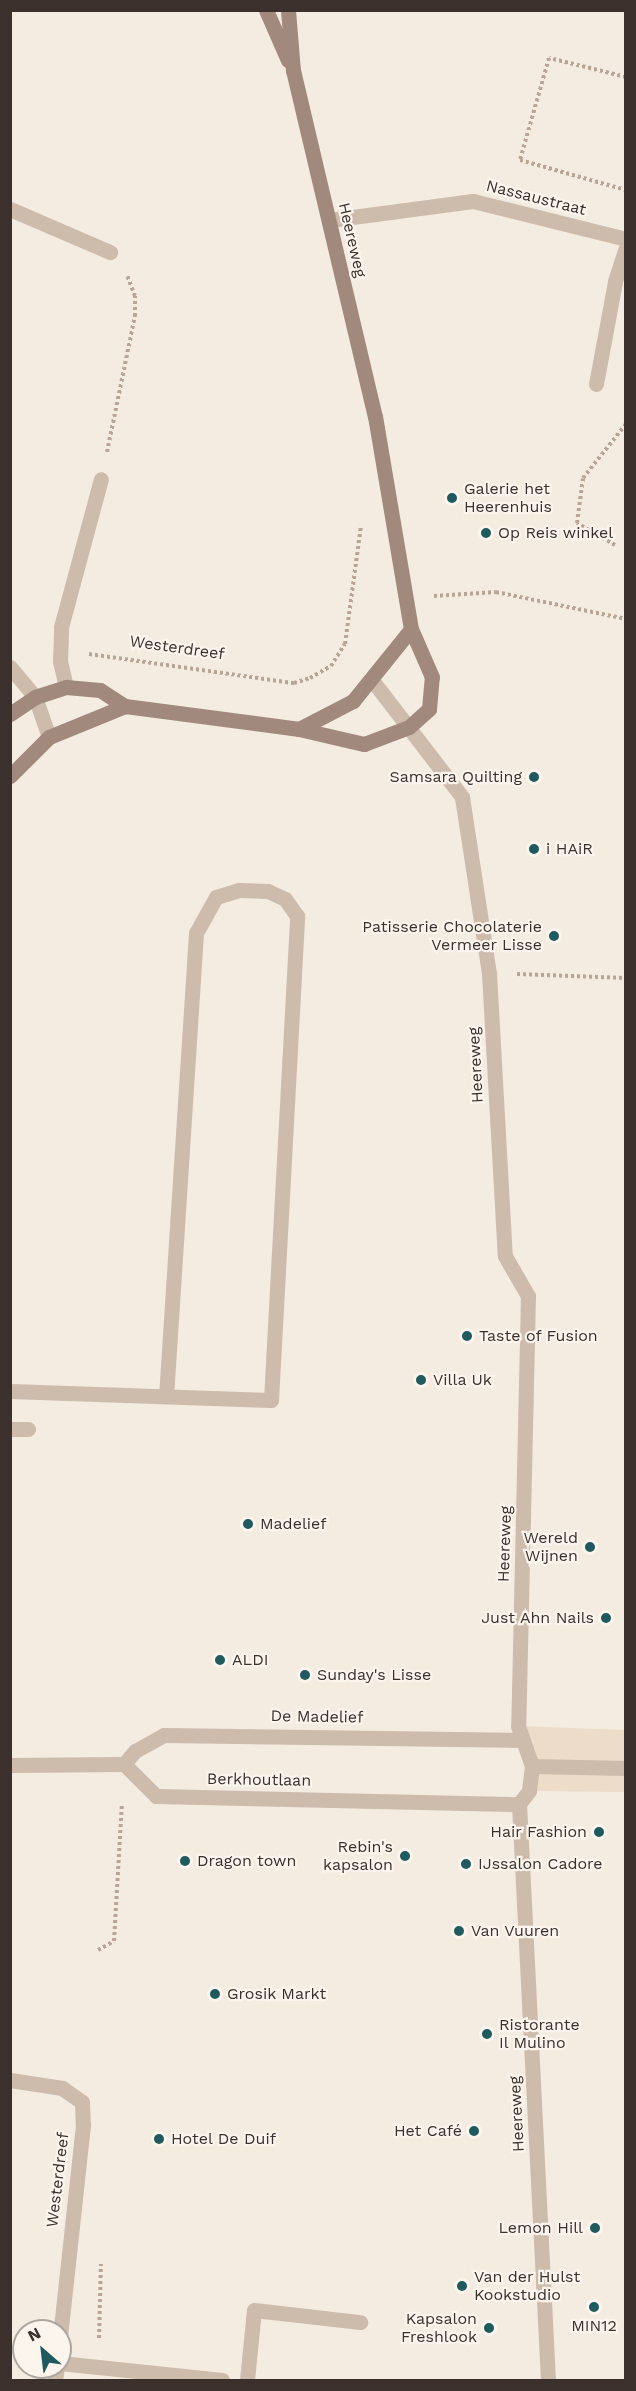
<!DOCTYPE html>
<meta charset="utf-8">
<style>
body{margin:0}
#map{position:relative;width:636px;height:2391px;overflow:hidden;background:#f4ebe1;font-family:"Work Sans",sans-serif}
div>[style]{position:absolute}
.plaza>*{inset:0;background:#ecdcc8}
.path>*{height:4px;margin-top:-2px;transform-origin:0;background:repeating-linear-gradient(90deg,#b9a596 0 3px,transparent 0 6px)}
.lane>*{height:15px;margin:-7.5px;padding:0 7.5px;transform-origin:7.5px;border-radius:7.5px;background:#cdbbac}
.street>*{height:15px;margin:-7.5px;padding:0 7.5px;transform-origin:7.5px;border-radius:7.5px;background:#cdbbac}
.secondary>*{height:15px;margin:-7.5px;padding:0 7.5px;transform-origin:7.5px;border-radius:7.5px;background:#a18a7d}
.dots>*{width:16px;height:16px;translate:-50% -50%;box-sizing:border-box;border:3px solid #fbf5ee;border-radius:50%}
span{translate:-50% -50%;white-space:nowrap;text-align:center;line-height:1.15;-webkit-text-stroke:4.5px #fbf5ee;paint-order:stroke}
.street-label{font-size:16px;color:#3b302b}
.poi-label{font-size:16px;color:#3b302b}
.left{translate:0 -50%;text-align:left}
.right{translate:-100% -50%;text-align:right}
.frame{position:absolute;inset:0;border:12px solid #3b302b;pointer-events:none}
.north{position:absolute;left:12px;top:2319px;width:60px;height:60px;box-sizing:border-box;background:#fbf5ee;border:2px solid #aea6a0;border-radius:50%;rotate:332deg;font-size:16px;font-weight:700;line-height:24px;text-align:center;color:#3b302b}
.north::after{content:'';display:block;margin:auto;width:21px;height:27px;background:#1f5a5e;clip-path:polygon(50% 0,100% 100%,50% 72%,0 100%)}
</style>
<div id="map">
<div class="plaza">
<div style="clip-path:polygon(518px 1726px,625px 1730px,625px 1792px,529px 1791px)"></div>
</div>
<div class="path">
<div style="left:626px;top:77px;width:79px;rotate:-166.1deg"></div>
<div style="left:549px;top:58px;width:106px;rotate:105.9deg"></div>
<div style="left:520px;top:160px;width:110px;rotate:15.8deg"></div>
<div style="left:107px;top:452px;width:139px;rotate:-78.4deg"></div>
<div style="left:135px;top:316px;width:20px;rotate:-90deg"></div>
<div style="left:135px;top:296px;width:22px;rotate:-111deg"></div>
<div style="left:615px;top:545px;width:44px;rotate:-149.9deg"></div>
<div style="left:577px;top:523px;width:45px;rotate:-82.4deg"></div>
<div style="left:583px;top:478px;width:69px;rotate:-51.5deg"></div>
<div style="left:434px;top:596px;width:62px;rotate:-3.7deg"></div>
<div style="left:496px;top:592px;width:133px;rotate:11.7deg"></div>
<div style="left:89px;top:654px;width:207px;rotate:8.1deg"></div>
<div style="left:294px;top:683px;width:17px;rotate:-17deg"></div>
<div style="left:310px;top:678px;width:24px;rotate:-30deg"></div>
<div style="left:331px;top:666px;width:26px;rotate:-58deg"></div>
<div style="left:345px;top:644px;width:120px;rotate:-82.3deg"></div>
<div style="left:517px;top:974px;width:109px;rotate:2.1deg"></div>
<div style="left:98px;top:1950px;width:18px;rotate:-29deg"></div>
<div style="left:114px;top:1941px;width:138px;rotate:-86.7deg"></div>
<div style="left:99px;top:2338px;width:74px;rotate:-88.5deg"></div>
</div>
<div class="lane">
<div style="left:66px;top:687px;width:27px;rotate:-103deg"></div>
<div style="left:60px;top:661px;width:34px;rotate:-88deg"></div>
<div style="left:61px;top:627px;width:153px;rotate:-74.9deg"></div>
<div style="left:10px;top:1391px;width:261px;rotate:2deg"></div>
<div style="left:271px;top:1400px;width:485px;rotate:-86.9deg"></div>
<div style="left:297px;top:916px;width:21px;rotate:-125deg"></div>
<div style="left:285px;top:899px;width:19px;rotate:-155deg"></div>
<div style="left:268px;top:891px;width:29px;rotate:-178deg"></div>
<div style="left:239px;top:890px;width:24px;rotate:163deg"></div>
<div style="left:216px;top:897px;width:41px;rotate:119.1deg"></div>
<div style="left:196px;top:933px;width:464px;rotate:93.7deg"></div>
<div style="left:10px;top:1429px;width:18px"></div>
<div style="left:247px;top:2380px;width:70px;rotate:-84.3deg"></div>
<div style="left:254px;top:2310px;width:107px;rotate:6.5deg"></div>
</div>
<div class="street">
<div style="left:10px;top:209px;width:109px;rotate:23.3deg"></div>
<div style="left:330px;top:220px;width:144px;rotate:-7.6deg"></div>
<div style="left:473px;top:201px;width:158px;rotate:13.9deg"></div>
<div style="left:596px;top:384px;width:105px;rotate:-79.5deg"></div>
<div style="left:615px;top:281px;width:36px;rotate:-72deg"></div>
<div style="left:10px;top:667px;width:39px;rotate:50deg"></div>
<div style="left:35px;top:697px;width:42px;rotate:70.7deg"></div>
<div style="left:372px;top:680px;width:148px;rotate:52.4deg"></div>
<div style="left:462px;top:797px;width:178px;rotate:81.3deg"></div>
<div style="left:489px;top:973px;width:283px;rotate:86.8deg"></div>
<div style="left:505px;top:1256px;width:46px;rotate:60.1deg"></div>
<div style="left:528px;top:1296px;width:430px;rotate:91.3deg"></div>
<div style="left:518px;top:1726px;width:42px;rotate:70.7deg"></div>
<div style="left:532px;top:1766px;width:25px;rotate:97deg"></div>
<div style="left:529px;top:1791px;width:16px;rotate:128deg"></div>
<div style="left:519px;top:1804px;width:577px;rotate:87.12deg"></div>
<div style="left:124px;top:1764px;width:17px;rotate:-50deg"></div>
<div style="left:135px;top:1751px;width:33px;rotate:-29deg"></div>
<div style="left:164px;top:1735px;width:356px;rotate:0.8deg"></div>
<div style="left:10px;top:1765px;width:114px;rotate:-0.5deg"></div>
<div style="left:124px;top:1764px;width:45px;rotate:45deg"></div>
<div style="left:156px;top:1796px;width:363px;rotate:1.3deg"></div>
<div style="left:532px;top:1766px;width:94px;rotate:1.2deg"></div>
<div style="left:10px;top:2080px;width:53px;rotate:8.7deg"></div>
<div style="left:62px;top:2088px;width:24px;rotate:35deg"></div>
<div style="left:82px;top:2102px;width:23px;rotate:88deg"></div>
<div style="left:83px;top:2125px;width:214px;rotate:96.2deg"></div>
<div style="left:60px;top:2363px;width:163px;rotate:6deg"></div>
<div style="left:55px;top:2380px;width:13px;rotate:-81deg"></div>
</div>
<div class="secondary">
<div style="left:266px;top:10px;width:55px;rotate:66.3deg"></div>
<div style="left:10px;top:714px;width:30px;rotate:-34deg"></div>
<div style="left:35px;top:697px;width:33px;rotate:-18deg"></div>
<div style="left:66px;top:687px;width:34px;rotate:5deg"></div>
<div style="left:100px;top:690px;width:30px;rotate:33deg"></div>
<div style="left:125px;top:706px;width:176px;rotate:7.5deg"></div>
<div style="left:299px;top:729px;width:67px;rotate:13deg"></div>
<div style="left:364px;top:744px;width:48px;rotate:-20.7deg"></div>
<div style="left:409px;top:727px;width:27px;rotate:-42deg"></div>
<div style="left:429px;top:709px;width:32px;rotate:-85deg"></div>
<div style="left:432px;top:677px;width:52px;rotate:-113.6deg"></div>
<div style="left:411px;top:629px;width:215px;rotate:-99.6deg"></div>
<div style="left:375px;top:417px;width:356px;rotate:-103.3deg"></div>
<div style="left:293px;top:71px;width:61px;rotate:-94.7deg"></div>
<div style="left:299px;top:729px;width:61px;rotate:-27.4deg"></div>
<div style="left:353px;top:701px;width:92px;rotate:-51.1deg"></div>
<div style="left:10px;top:776px;width:55px;rotate:-45deg"></div>
<div style="left:49px;top:737px;width:82px;rotate:-22.2deg"></div>
</div>
<div class="dots">
<div style="left:452px;top:498px;background:#1f5a5e"></div>
<div style="left:486px;top:533px;background:#1f5a5e"></div>
<div style="left:534px;top:777px;background:#1f5a5e"></div>
<div style="left:534px;top:849px;background:#1f5a5e"></div>
<div style="left:554px;top:936px;background:#1f5a5e"></div>
<div style="left:467px;top:1336px;background:#1f5a5e"></div>
<div style="left:421px;top:1380px;background:#1f5a5e"></div>
<div style="left:248px;top:1524px;background:#1f5a5e"></div>
<div style="left:590px;top:1547px;background:#1f5a5e"></div>
<div style="left:606px;top:1618px;background:#1f5a5e"></div>
<div style="left:220px;top:1660px;background:#1f5a5e"></div>
<div style="left:305px;top:1675px;background:#1f5a5e"></div>
<div style="left:599px;top:1832px;background:#1f5a5e"></div>
<div style="left:405px;top:1856px;background:#1f5a5e"></div>
<div style="left:185px;top:1861px;background:#1f5a5e"></div>
<div style="left:466px;top:1864px;background:#1f5a5e"></div>
<div style="left:459px;top:1931px;background:#1f5a5e"></div>
<div style="left:215px;top:1994px;background:#1f5a5e"></div>
<div style="left:487px;top:2034px;background:#1f5a5e"></div>
<div style="left:474px;top:2131px;background:#1f5a5e"></div>
<div style="left:159px;top:2139px;background:#1f5a5e"></div>
<div style="left:595px;top:2228px;background:#1f5a5e"></div>
<div style="left:462px;top:2286px;background:#1f5a5e"></div>
<div style="left:594px;top:2307px;background:#1f5a5e"></div>
<div style="left:489px;top:2328px;background:#1f5a5e"></div>
</div>
<div class="street-label">
<span style="left:536px;top:198px;rotate:14deg">Nassaustraat</span>
<span style="left:352px;top:240px;rotate:77deg">Heereweg</span>
<span style="left:177px;top:648px;rotate:8deg">Westerdreef</span>
<span style="left:476px;top:1065px;rotate:-93deg">Heereweg</span>
<span style="left:505px;top:1544px;rotate:-88deg">Heereweg</span>
<span style="left:317px;top:1717px;rotate:1deg">De Madelief</span>
<span style="left:259px;top:1780px;rotate:1deg">Berkhoutlaan</span>
<span style="left:517px;top:2114px;rotate:-93deg">Heereweg</span>
<span style="left:58px;top:2180px;rotate:-83deg">Westerdreef</span>
</div>
<div class="poi-label">
<span class="left" style="left:464px;top:498px">Galerie het<br>Heerenhuis</span>
<span class="left" style="left:498px;top:533px">Op Reis winkel</span>
<span class="right" style="left:522px;top:777px">Samsara Quilting</span>
<span class="left" style="left:546px;top:849px">i HAiR</span>
<span class="right" style="left:542px;top:936px">Patisserie Chocolaterie<br>Vermeer Lisse</span>
<span class="left" style="left:479px;top:1336px">Taste of Fusion</span>
<span class="left" style="left:433px;top:1380px">Villa Uk</span>
<span class="left" style="left:260px;top:1524px">Madelief</span>
<span class="right" style="left:578px;top:1547px">Wereld<br>Wijnen</span>
<span class="right" style="left:594px;top:1618px">Just Ahn Nails</span>
<span class="left" style="left:232px;top:1660px">ALDI</span>
<span class="left" style="left:317px;top:1675px">Sunday's Lisse</span>
<span class="right" style="left:587px;top:1832px">Hair Fashion</span>
<span class="right" style="left:393px;top:1856px">Rebin's<br>kapsalon</span>
<span class="left" style="left:197px;top:1861px">Dragon town</span>
<span class="left" style="left:478px;top:1864px">IJssalon Cadore</span>
<span class="left" style="left:471px;top:1931px">Van Vuuren</span>
<span class="left" style="left:227px;top:1994px">Grosik Markt</span>
<span class="left" style="left:499px;top:2034px">Ristorante<br>Il Mulino</span>
<span class="right" style="left:462px;top:2131px">Het Café</span>
<span class="left" style="left:171px;top:2139px">Hotel De Duif</span>
<span class="right" style="left:583px;top:2228px">Lemon Hill</span>
<span class="left" style="left:474px;top:2286px">Van der Hulst<br>Kookstudio</span>
<span class="right" style="left:477px;top:2328px">Kapsalon<br>Freshlook</span>
<span style="left:594px;top:2326px">MIN12</span>
</div>
<div class="frame"></div>
<div class="north">N</div>
</div>
